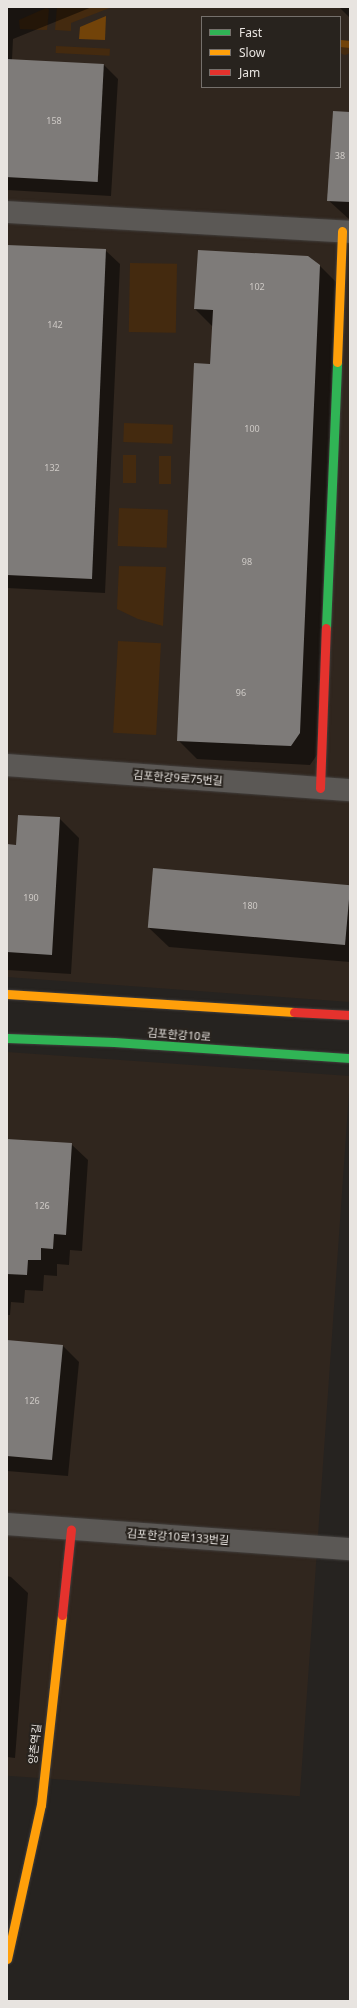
<!DOCTYPE html>
<meta charset="utf-8">
<style>
body{margin:0}
#map{position:relative;width:357px;height:2008px;overflow:hidden;background:#262320;font-family:"Noto Sans","Noto Sans KR",sans-serif}
div>[style]{position:absolute}
.built>*{inset:0;background:#30261e;transform-origin:0 0}
.green>*{inset:0;background:#442a0f;transform-origin:0 0}
.round{border-radius:50%}
.water>*{inset:0;background:#724309}
.shadow>*{inset:0;background:#0007}
.stream>*{height:7px;margin:-3.5px;padding:0 3.5px;transform-origin:3.5px;border-radius:3.5px;background:#724309}
.building>*{inset:0;background:#7e7b79;transform-origin:0 0}
.roads{filter:drop-shadow(0 0 1px #423f3d) drop-shadow(0 0 1px #423f3d)}
.street>*{height:22px;margin:-11px;padding:0 11px;transform-origin:11px;border-radius:11px;background:#5b5855}
.fast>*{height:9px;margin:-4.5px;padding:0 4.5px;transform-origin:4.5px;border-radius:4.5px;background:#30b455}
.slow>*{height:9px;margin:-4.5px;padding:0 4.5px;transform-origin:4.5px;border-radius:4.5px;background:#ff9f0a}
.jam>*{height:9px;margin:-4.5px;padding:0 4.5px;transform-origin:4.5px;border-radius:4.5px;background:#e5322d}
span{translate:-50% -50%;white-space:nowrap;text-align:center;line-height:1.15;-webkit-text-stroke:4px #28231e;paint-order:stroke}
.number-label{font-size:9px;color:#cecac6}
.number-label span{-webkit-text-stroke-width:0}
.street-label{font-size:11px;color:#e8e4e0}
.frame{position:absolute;inset:0;border:8px solid #e8e4e0;pointer-events:none}
.legend{position:absolute;left:201px;top:16px;width:140px;height:72px;box-sizing:border-box;background:#28231e;border:1px solid #75706c;margin:0;padding:5px 7px;list-style:none;font-size:12px;color:#e8e4e0}
.legend li{display:flex;align-items:center;gap:8px;height:20px}
.legend b{width:20px;border:1px solid #75706c}
</style>
<div id="map">
<div class="built">
<div style="clip-path:polygon(evenodd,7px 7px,350px 7px,350px 1002px,7px 977px,7px 7px,202px 17px,340px 17px,340px 87px,202px 87px,202px 17px)"></div>
<div style="left:7px;top:1052px;width:344px;height:722px;rotate:4deg"></div>
</div>
<div class="green">
<div style="clip-path:polygon(57px 7px,112px 7px,71px 23px,71px 31px,55px 30px)"></div>
<div style="clip-path:polygon(46px 8px,49px 9px,47px 30px,20px 29px,19px 20px)"></div>
<div class="round" style="left:340px;top:45px;width:10px;height:10px"></div>
<div style="left:56px;top:46px;width:54px;height:7px;rotate:3deg"></div>
<div style="left:130px;top:263px;width:47px;height:69px;rotate:1deg"></div>
<div style="left:124px;top:423px;width:49px;height:19px;rotate:2deg"></div>
<div style="left:123px;top:455px;width:13px;height:28px"></div>
<div style="left:159px;top:456px;width:12px;height:28px"></div>
<div style="left:119px;top:508px;width:49px;height:38px;rotate:2deg"></div>
<div style="clip-path:polygon(119px 566px,166px 567px,163px 626px,138px 619px,117px 609px)"></div>
<div style="left:118px;top:641px;width:43px;height:92px;rotate:3deg"></div>
</div>
<div class="water">
<div style="clip-path:polygon(106px 16px,105px 40px,79px 39px,80px 27px)"></div>
</div>
<div class="shadow">
<div style="clip-path:polygon(7px 7px,92px 7px,13px 39px,12px 60px,104px 65px,118px 79px,111px 196px,7px 190px)"></div>
<div style="clip-path:polygon(339px 7px,350px 7px,350px 18px)"></div>
<div style="clip-path:polygon(350px 113px,350px 220px,328px 200px)"></div>
<div style="clip-path:polygon(7px 246px,105px 250px,120px 264px,105px 593px,7px 588px)"></div>
<div style="clip-path:polygon(320px 266px,339px 285px,319px 752px,310px 765px,197px 759px,178px 740px,213px 327px,195px 309px)"></div>
<div style="clip-path:polygon(59px 818px,79px 838px,71px 974px,7px 970px,7px 845px,17px 846px)"></div>
<div style="clip-path:polygon(350px 886px,350px 962px,169px 947px,149px 928px)"></div>
<div style="clip-path:polygon(7px 1140px,71px 1144px,88px 1160px,82px 1251px,70px 1250px,69px 1265px,57px 1264px,57px 1276px,44px 1275px,43px 1291px,25px 1290px,24px 1303px,11px 1302px,10px 1315px,7px 1315px)"></div>
<div style="clip-path:polygon(63px 1346px,79px 1362px,68px 1476px,7px 1471px,7px 1351px)"></div>
<div style="clip-path:polygon(7px 1576px,11px 1577px,28px 1593px,15px 1758px,7px 1757px)"></div>
</div>
<div class="stream">
<div style="left:340px;top:43px;width:10px;rotate:6deg"></div>
</div>
<div class="building">
<div style="left:7px;top:59px;width:97px;height:118px;rotate:3deg"></div>
<div style="clip-path:polygon(333px 111px,350px 112px,350px 202px,327px 201px)"></div>
<div style="clip-path:polygon(7px 245px,106px 249px,92px 579px,7px 575px)"></div>
<div style="clip-path:polygon(198px 250px,308px 256px,320px 265px,300px 733px,291px 746px,177px 741px,194px 363px,210px 364px,213px 310px,194px 309px)"></div>
<div style="clip-path:polygon(18px 815px,60px 817px,52px 955px,7px 952px,7px 844px,16px 845px)"></div>
<div style="left:153px;top:868px;width:198px;height:60px;rotate:5deg"></div>
<div style="clip-path:polygon(7px 1139px,72px 1143px,66px 1235px,54px 1234px,53px 1249px,41px 1248px,41px 1260px,28px 1260px,27px 1275px,7px 1274px)"></div>
<div style="clip-path:polygon(7px 1340px,63px 1345px,52px 1460px,7px 1456px)"></div>
</div>
<div class="roads">
<div class="street">
<div style="left:7px;top:212px;width:344px;rotate:3.3deg"></div>
<div style="left:7px;top:765px;width:344px;rotate:4.2deg"></div>
<div style="left:7px;top:1524px;width:344px;rotate:4.2deg"></div>
</div>
<div class="fast">
<div style="left:326px;top:628px;width:266px;rotate:-87.6deg"></div>
<div style="left:7px;top:1038px;width:107px;rotate:2.1deg"></div>
<div style="left:114px;top:1042px;width:237px;rotate:3.9deg"></div>
</div>
<div class="slow">
<div style="left:337px;top:362px;width:131px;rotate:-87.8deg"></div>
<div style="left:7px;top:994px;width:288px;rotate:3.6deg"></div>
<div style="left:7px;top:1959px;width:158px;rotate:-77.6deg"></div>
<div style="left:41px;top:1805px;width:191px;rotate:-83.7deg"></div>
</div>
<div class="jam">
<div style="left:320px;top:788px;width:160px;rotate:-87.9deg"></div>
<div style="left:294px;top:1012px;width:56px;rotate:3.1deg"></div>
<div style="left:62px;top:1615px;width:86px;rotate:-84deg"></div>
</div>
</div>
<div class="number-label">
<span style="left:54px;top:121px">158</span>
<span style="left:340px;top:156px">38</span>
<span style="left:257px;top:287px">102</span>
<span style="left:55px;top:325px">142</span>
<span style="left:252px;top:429px">100</span>
<span style="left:52px;top:468px">132</span>
<span style="left:247px;top:562px">98</span>
<span style="left:241px;top:693px">96</span>
<span style="left:31px;top:898px">190</span>
<span style="left:250px;top:906px">180</span>
<span style="left:42px;top:1206px">126</span>
<span style="left:32px;top:1401px">126</span>
</div>
<div class="street-label">
<span style="left:178px;top:778px;rotate:4deg">김포한강9로75번길</span>
<span style="left:179px;top:1035px;rotate:4deg">김포한강10로</span>
<span style="left:178px;top:1537px;rotate:4deg">김포한강10로133번길</span>
<span style="left:35px;top:1744px;rotate:-84deg">양촌역길</span>
</div>
<div class="frame"></div>
<ul class="legend">
<li><b style="height:5px;background:#30b455"></b>Fast</li>
<li><b style="height:5px;background:#ff9f0a"></b>Slow</li>
<li><b style="height:5px;background:#e5322d"></b>Jam</li>
</ul>
</div>
